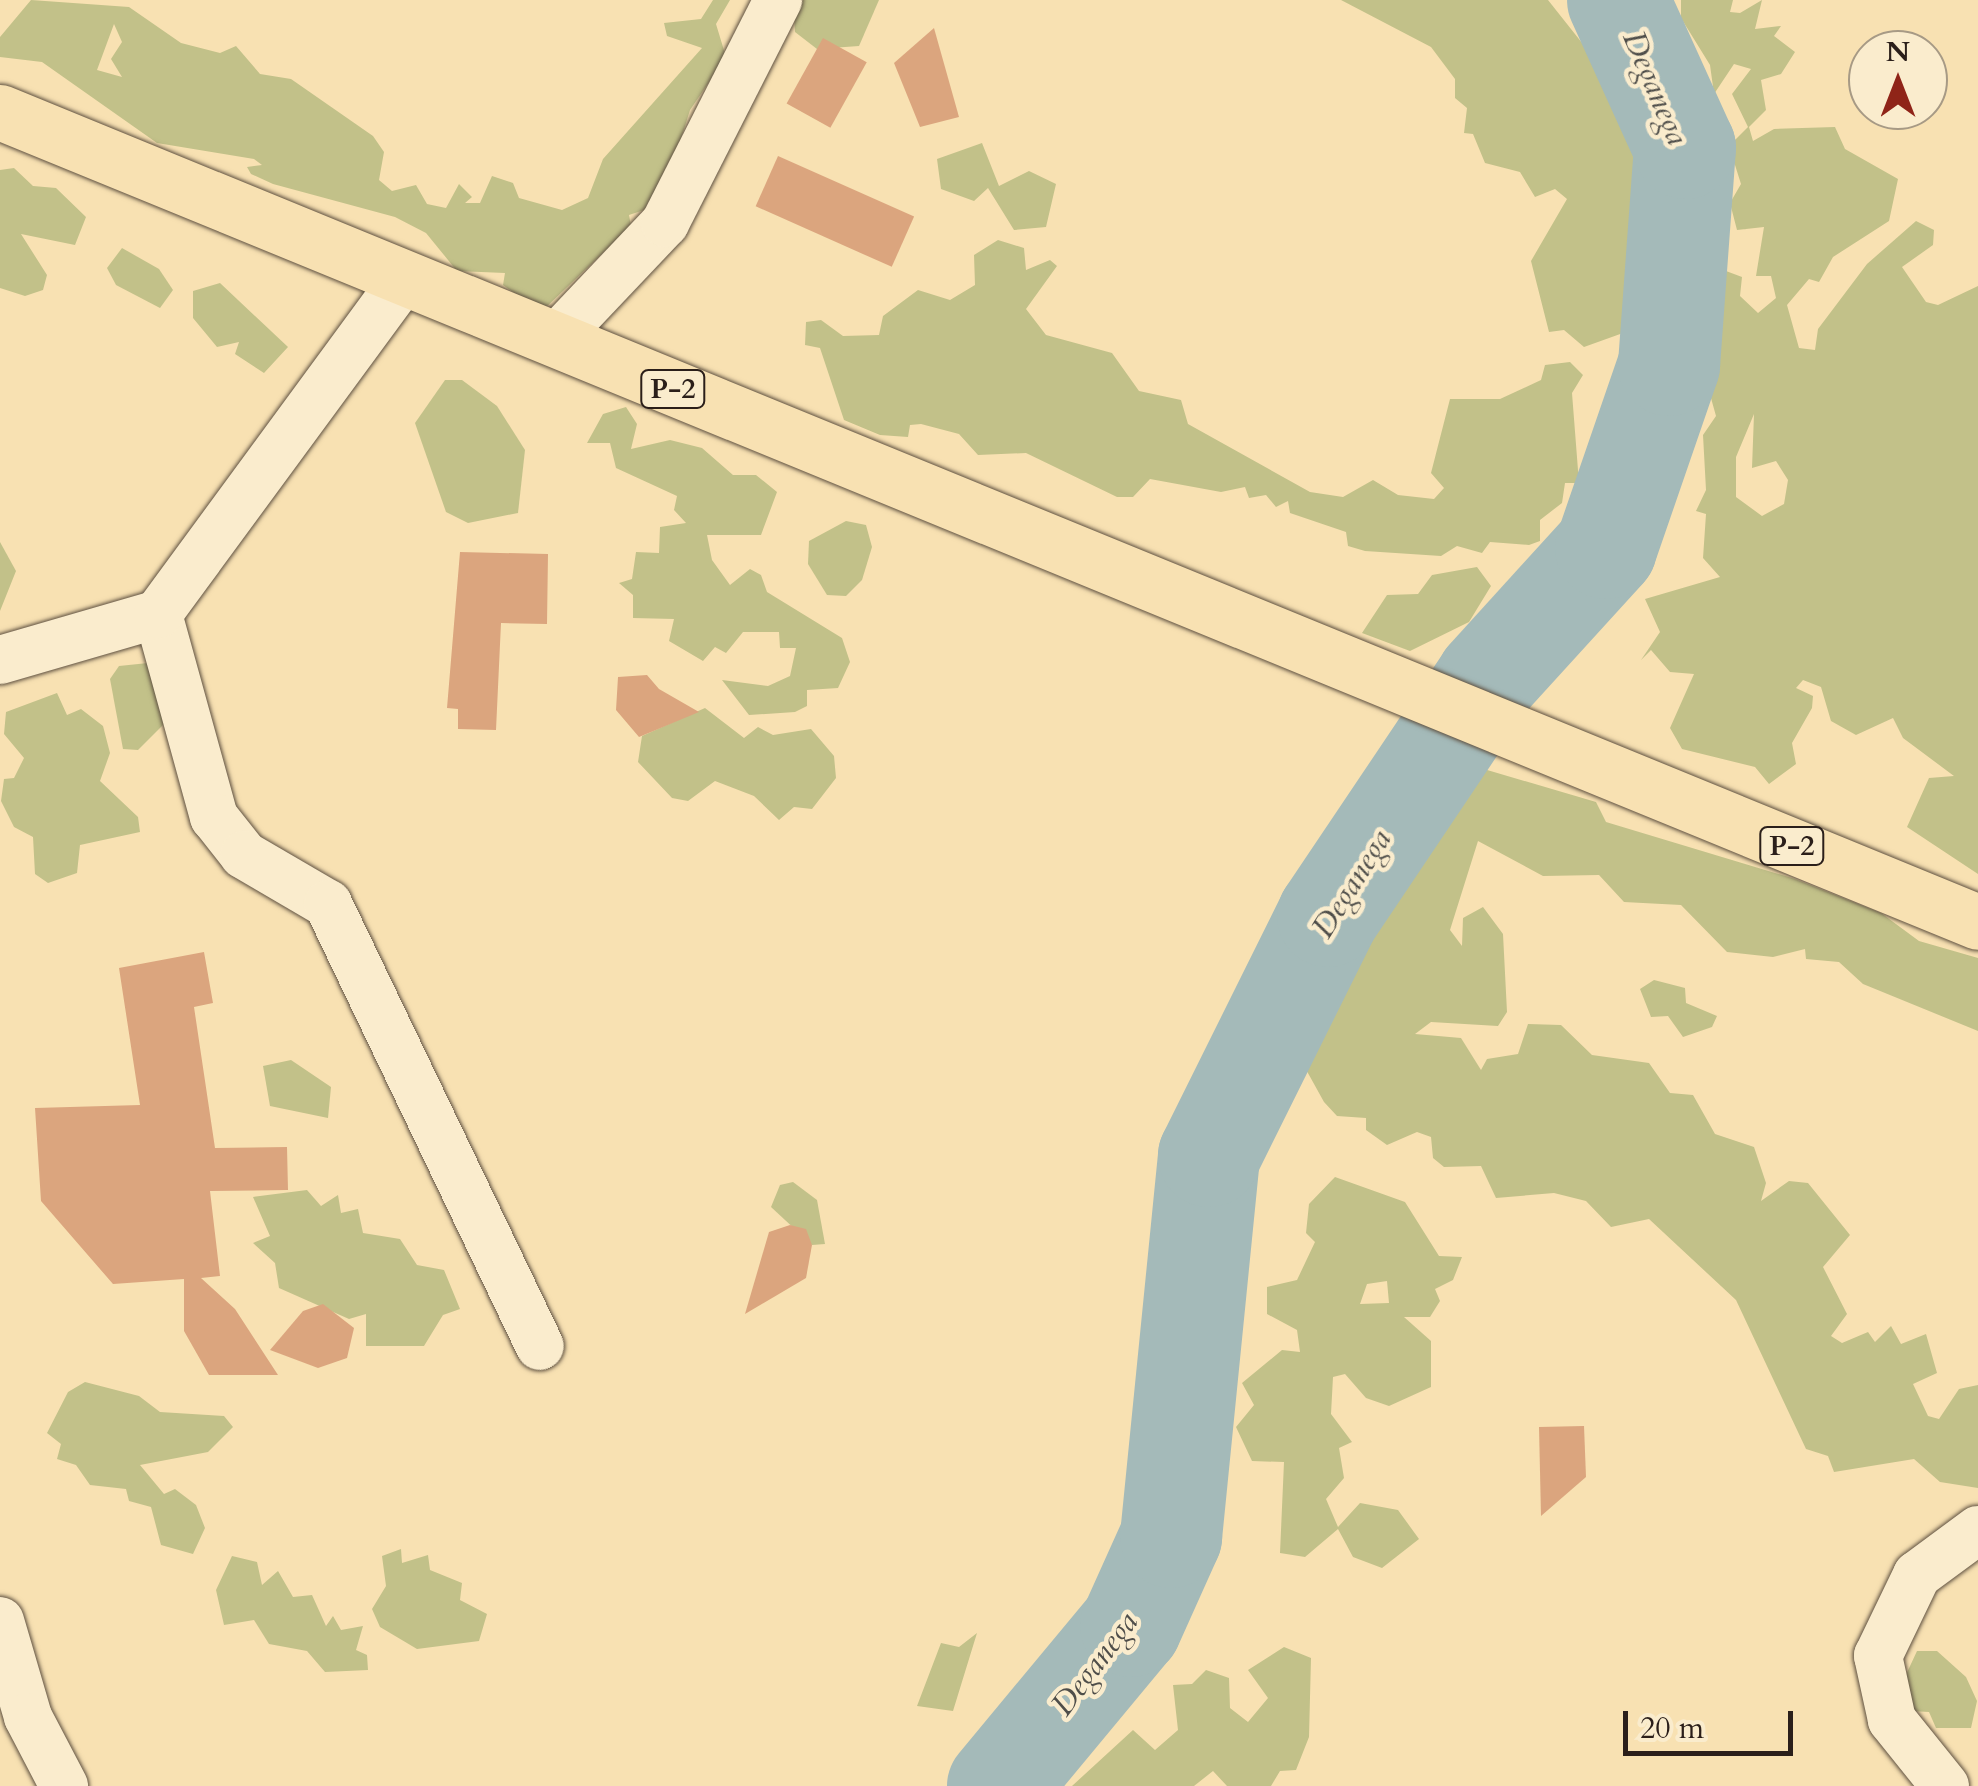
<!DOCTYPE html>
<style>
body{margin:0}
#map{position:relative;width:1978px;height:1786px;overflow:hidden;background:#f8e1b2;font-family:Cardo,serif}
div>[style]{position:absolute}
.green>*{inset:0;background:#c2c189}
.river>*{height:102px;margin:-51px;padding:0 51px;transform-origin:51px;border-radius:51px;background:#a4bab9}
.building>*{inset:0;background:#dba57e;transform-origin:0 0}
.roads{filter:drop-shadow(0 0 2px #5e5040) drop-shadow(0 0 2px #5e5040)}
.minor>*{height:48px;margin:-24px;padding:0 24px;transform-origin:24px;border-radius:24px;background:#faeccd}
.trunk>*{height:55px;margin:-27.5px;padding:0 27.5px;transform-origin:27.5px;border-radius:27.5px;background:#f8e1b2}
span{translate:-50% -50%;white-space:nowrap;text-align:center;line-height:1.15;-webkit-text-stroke:9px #faeccd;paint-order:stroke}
.shield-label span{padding:2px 8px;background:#faeccd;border:2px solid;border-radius:8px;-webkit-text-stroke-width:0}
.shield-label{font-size:28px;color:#2b1f1a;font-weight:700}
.water-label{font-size:32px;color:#4f4e4a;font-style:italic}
.north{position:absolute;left:1848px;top:30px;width:100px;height:100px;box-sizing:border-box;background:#faeccd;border:2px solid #a79a85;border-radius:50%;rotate:0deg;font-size:28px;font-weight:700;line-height:40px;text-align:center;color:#2b1f1a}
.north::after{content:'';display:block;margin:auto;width:35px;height:45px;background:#8f2418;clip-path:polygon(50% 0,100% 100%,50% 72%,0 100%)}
.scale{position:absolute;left:1623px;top:1711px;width:170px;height:45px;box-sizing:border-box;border:5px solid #2b1f1a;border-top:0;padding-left:12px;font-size:30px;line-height:35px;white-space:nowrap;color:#2b1f1a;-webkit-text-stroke:8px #faeccd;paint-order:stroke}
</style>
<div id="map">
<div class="green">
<div style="clip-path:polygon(evenodd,31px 0,129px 7px,181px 43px,220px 53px,236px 46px,260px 74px,291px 79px,373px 136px,384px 152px,379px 180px,392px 191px,416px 185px,427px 204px,446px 208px,459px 184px,472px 197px,465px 203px,480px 203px,492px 176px,513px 183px,519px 198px,562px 210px,588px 198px,603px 159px,702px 48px,667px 36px,664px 23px,701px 19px,713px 0,730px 0,716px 24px,726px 57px,690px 110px,675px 158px,644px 210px,629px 215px,631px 226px,541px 312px,503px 285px,505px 273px,457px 271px,426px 233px,395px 217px,273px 184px,251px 174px,247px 167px,262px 165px,254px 159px,157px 143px,42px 62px,0 57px,0 37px,31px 0,114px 24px,122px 42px,111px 59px,122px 77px,97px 70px,114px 24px)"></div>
<div style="clip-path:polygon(793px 0,879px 0,859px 46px,817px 49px,795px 32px)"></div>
<div style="clip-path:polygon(1341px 0,1548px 0,1590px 53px,1655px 190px,1646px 238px,1658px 249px,1631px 281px,1623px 333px,1584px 347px,1564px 330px,1549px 332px,1531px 261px,1567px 199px,1555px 189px,1535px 197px,1520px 172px,1485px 163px,1473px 134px,1464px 133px,1467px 108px,1455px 98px,1455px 79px,1431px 47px)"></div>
<div style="clip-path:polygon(evenodd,1733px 0,1730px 12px,1740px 13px,1762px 0,1755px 29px,1781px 26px,1774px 36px,1795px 52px,1781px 74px,1761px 80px,1766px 110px,1749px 127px,1753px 141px,1774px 129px,1835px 127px,1845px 149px,1898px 179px,1889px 221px,1833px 257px,1819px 282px,1809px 279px,1787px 305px,1799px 348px,1815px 350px,1818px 329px,1867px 264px,1916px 221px,1934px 230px,1933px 245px,1902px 267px,1926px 302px,1938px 305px,1978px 286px,1978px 874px,1907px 827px,1929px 778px,1954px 776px,1903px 738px,1893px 718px,1856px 735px,1831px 721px,1821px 687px,1803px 680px,1796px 688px,1813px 696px,1812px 708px,1792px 743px,1796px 764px,1769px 784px,1755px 767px,1682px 749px,1670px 728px,1694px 674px,1670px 672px,1651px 650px,1641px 660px,1660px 632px,1645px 599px,1720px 577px,1703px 558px,1706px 514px,1696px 511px,1706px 490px,1703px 435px,1716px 416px,1697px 348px,1716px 329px,1708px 317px,1724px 293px,1721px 278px,1726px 271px,1742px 277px,1740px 296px,1758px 313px,1776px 298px,1771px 276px,1756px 276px,1764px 227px,1737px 230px,1730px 203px,1741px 184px,1729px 146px,1748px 127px,1732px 94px,1751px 69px,1734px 64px,1714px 94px,1710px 65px,1681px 18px,1681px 0,1733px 0,1754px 414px,1752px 468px,1776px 461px,1788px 480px,1784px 504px,1762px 516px,1736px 497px,1736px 457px,1754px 414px)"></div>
<div style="clip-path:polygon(982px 143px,999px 186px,1029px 171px,1056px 184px,1046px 227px,1014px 230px,988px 188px,974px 201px,941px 189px,937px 159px)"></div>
<div style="clip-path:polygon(14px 168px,33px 186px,56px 188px,86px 217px,75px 245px,21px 234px,47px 275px,43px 290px,25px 296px,0 288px,0 170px)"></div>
<div style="clip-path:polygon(998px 240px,1024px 248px,1026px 270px,1050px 260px,1057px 266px,1026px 309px,1046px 335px,1112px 353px,1139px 391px,1181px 400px,1188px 424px,1310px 492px,1343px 497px,1373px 480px,1398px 495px,1434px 499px,1444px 488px,1431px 473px,1450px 399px,1500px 399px,1541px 380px,1545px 365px,1570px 362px,1583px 375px,1572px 393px,1579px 483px,1565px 483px,1562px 503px,1540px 520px,1540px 541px,1529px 545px,1490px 542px,1482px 553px,1457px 546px,1441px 556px,1365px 551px,1348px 546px,1346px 532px,1290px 513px,1288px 501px,1276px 507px,1266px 495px,1249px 498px,1245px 487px,1221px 492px,1150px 479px,1133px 497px,1117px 497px,1026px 453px,978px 455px,959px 434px,921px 424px,910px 425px,908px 437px,880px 435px,844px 420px,820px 348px,805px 345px,806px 322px,821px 320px,843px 336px,879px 335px,883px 316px,918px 290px,950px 300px,975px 285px,974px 255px)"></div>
<div style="clip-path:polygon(122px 248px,159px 269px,173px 290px,160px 308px,116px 285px,107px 268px)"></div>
<div style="clip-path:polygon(220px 283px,288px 347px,264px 373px,235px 354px,239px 342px,217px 347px,193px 318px,193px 291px)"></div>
<div style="clip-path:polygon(445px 380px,462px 380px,497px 406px,525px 450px,518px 513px,468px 523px,446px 512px,415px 423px)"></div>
<div style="clip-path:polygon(626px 407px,637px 424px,631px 449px,670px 440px,702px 448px,733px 475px,756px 475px,777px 492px,761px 535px,707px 535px,712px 560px,730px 585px,750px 569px,761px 575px,767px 592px,842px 638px,850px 662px,838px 688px,807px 690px,807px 706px,795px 712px,749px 715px,722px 680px,768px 686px,790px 676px,796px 648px,780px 648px,779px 632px,743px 632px,726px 653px,715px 647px,703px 661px,669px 641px,674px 619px,633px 618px,633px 595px,619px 583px,632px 579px,636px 552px,659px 553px,660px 527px,686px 523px,674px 510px,677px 496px,616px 468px,610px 443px,587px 443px,603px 414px)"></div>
<div style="clip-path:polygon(846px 521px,866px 525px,872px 547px,862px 580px,846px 596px,827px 595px,808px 564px,809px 541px)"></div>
<div style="clip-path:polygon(0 542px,16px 571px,0 611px)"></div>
<div style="clip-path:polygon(1477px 567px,1491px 586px,1469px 622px,1410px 651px,1362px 633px,1387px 595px,1418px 594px,1432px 575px)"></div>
<div style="clip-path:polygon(148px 663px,170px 718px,138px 750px,123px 749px,110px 679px,119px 666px)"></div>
<div style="clip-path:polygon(57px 693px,67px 715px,81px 709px,103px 726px,110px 753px,100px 781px,138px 817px,140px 832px,80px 845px,77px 873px,48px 883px,35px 874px,33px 837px,14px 827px,1px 801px,4px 779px,14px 778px,24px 758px,4px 734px,6px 712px)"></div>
<div style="clip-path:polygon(705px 708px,744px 738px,758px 727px,773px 735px,811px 729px,834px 756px,836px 778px,812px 809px,794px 807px,779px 820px,754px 796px,715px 781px,688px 801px,672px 798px,638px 762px,642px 736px)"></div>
<div style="clip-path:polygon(1462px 754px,1477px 767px,1596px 802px,1606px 822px,1795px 879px,1881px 913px,1919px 941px,1978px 958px,1978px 1031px,1863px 984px,1839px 962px,1806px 959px,1805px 949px,1773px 957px,1727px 952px,1681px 905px,1624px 902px,1599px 875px,1543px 876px,1478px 841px,1450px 930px,1462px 946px,1463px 918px,1483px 907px,1503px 934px,1507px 1012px,1498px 1026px,1431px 1022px,1415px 1034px,1461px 1038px,1481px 1070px,1487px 1059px,1518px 1054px,1528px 1024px,1561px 1025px,1592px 1055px,1649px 1063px,1670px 1093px,1693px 1095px,1715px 1134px,1754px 1147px,1766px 1183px,1761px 1201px,1789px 1181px,1808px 1183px,1850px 1235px,1823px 1267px,1847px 1314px,1831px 1336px,1842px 1343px,1868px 1332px,1875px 1342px,1891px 1326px,1901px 1344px,1926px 1334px,1937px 1373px,1913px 1384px,1928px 1416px,1939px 1419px,1959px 1389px,1978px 1385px,1978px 1488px,1940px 1482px,1914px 1459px,1834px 1472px,1828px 1456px,1806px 1449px,1736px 1300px,1649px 1219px,1611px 1227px,1586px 1201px,1554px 1193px,1496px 1198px,1481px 1166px,1444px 1167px,1433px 1158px,1431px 1137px,1417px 1132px,1387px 1145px,1366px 1130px,1366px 1118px,1337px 1116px,1324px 1102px,1293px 1046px,1298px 1032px,1324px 1019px,1330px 994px,1341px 989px,1362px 910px,1377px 901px,1399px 840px,1451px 789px,1448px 767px)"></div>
<div style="clip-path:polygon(1654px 980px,1685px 988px,1686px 1003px,1717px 1016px,1712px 1027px,1683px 1037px,1668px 1016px,1651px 1017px,1640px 989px)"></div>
<div style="clip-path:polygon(291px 1060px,331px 1087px,328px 1118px,270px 1106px,263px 1066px)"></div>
<div style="clip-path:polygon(evenodd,1335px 1177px,1405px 1202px,1439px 1256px,1462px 1257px,1453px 1280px,1435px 1289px,1440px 1301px,1430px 1317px,1404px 1317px,1431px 1341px,1431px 1387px,1389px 1406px,1366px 1398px,1345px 1374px,1333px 1377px,1331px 1414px,1352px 1442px,1339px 1448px,1344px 1478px,1326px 1499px,1338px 1527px,1360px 1503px,1398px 1510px,1419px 1539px,1382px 1568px,1353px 1557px,1338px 1529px,1305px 1557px,1280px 1553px,1284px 1462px,1252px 1461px,1236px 1427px,1254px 1405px,1242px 1383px,1282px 1350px,1300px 1352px,1297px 1330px,1267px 1314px,1267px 1287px,1297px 1280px,1315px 1242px,1306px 1233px,1309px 1204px,1335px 1177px,1387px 1281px,1389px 1303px,1360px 1304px,1367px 1284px,1387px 1281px)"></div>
<div style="clip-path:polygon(793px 1182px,817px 1200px,825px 1244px,812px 1245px,771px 1207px,780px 1185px)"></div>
<div style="clip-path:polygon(307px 1190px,321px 1206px,338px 1195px,341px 1213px,358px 1209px,363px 1233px,400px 1239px,417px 1265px,444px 1270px,460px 1309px,443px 1315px,424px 1346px,366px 1346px,366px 1314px,349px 1319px,279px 1288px,275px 1263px,253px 1243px,270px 1236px,253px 1197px)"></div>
<div style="clip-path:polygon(85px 1382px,139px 1396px,160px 1412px,224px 1416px,233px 1427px,208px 1452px,140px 1465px,164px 1494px,175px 1489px,196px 1505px,205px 1528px,193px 1554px,161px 1545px,151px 1507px,129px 1501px,126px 1489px,90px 1485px,76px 1465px,57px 1459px,61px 1444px,47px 1433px,68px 1392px)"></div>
<div style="clip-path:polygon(401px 1549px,402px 1563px,428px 1555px,430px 1570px,462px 1583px,460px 1600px,487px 1614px,479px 1641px,417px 1649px,380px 1627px,372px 1609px,386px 1586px,382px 1556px)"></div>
<div style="clip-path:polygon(232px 1556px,257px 1562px,262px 1585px,278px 1571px,293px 1597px,312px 1595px,326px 1626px,333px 1616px,341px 1630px,363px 1626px,356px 1650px,367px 1655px,368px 1670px,325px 1672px,307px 1651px,269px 1644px,254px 1620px,224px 1625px,216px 1590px)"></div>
<div style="clip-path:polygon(977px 1633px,953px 1711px,917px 1706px,941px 1643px,959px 1647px)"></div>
<div style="clip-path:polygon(1284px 1647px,1311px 1658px,1309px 1737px,1296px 1770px,1280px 1771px,1271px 1786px,1227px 1786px,1213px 1771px,1194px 1786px,1072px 1786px,1133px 1730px,1155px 1750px,1178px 1730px,1173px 1685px,1192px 1684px,1206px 1670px,1229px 1678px,1230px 1708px,1248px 1722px,1268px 1698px,1248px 1670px)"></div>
<div style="clip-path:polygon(1917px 1651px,1937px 1651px,1966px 1677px,1977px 1701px,1971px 1728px,1936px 1728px,1929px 1712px,1911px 1711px,1904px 1679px)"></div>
</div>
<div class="river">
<div style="left:998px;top:1786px;width:208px;rotate:-50.3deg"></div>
<div style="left:1131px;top:1626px;width:98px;rotate:-65.8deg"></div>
<div style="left:1171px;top:1537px;width:383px;rotate:-84.3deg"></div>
<div style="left:1209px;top:1156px;width:268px;rotate:-63.6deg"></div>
<div style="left:1328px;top:916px;width:285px;rotate:-56.1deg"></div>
<div style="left:1487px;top:679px;width:177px;rotate:-47.7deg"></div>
<div style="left:1606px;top:548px;width:194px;rotate:-71deg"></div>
<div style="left:1669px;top:365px;width:218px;rotate:-85.8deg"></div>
<div style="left:1685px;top:148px;width:162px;rotate:-114.4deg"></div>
</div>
<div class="building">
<div style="clip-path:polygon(934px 28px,959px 117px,920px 127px,894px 63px)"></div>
<div style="left:823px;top:38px;width:50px;height:75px;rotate:29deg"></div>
<div style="left:778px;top:156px;width:149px;height:55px;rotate:24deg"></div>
<div style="clip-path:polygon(460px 552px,548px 554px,547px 624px,501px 623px,496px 730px,458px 729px,458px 709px,447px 708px)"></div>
<div style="clip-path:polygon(647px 675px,659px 689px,699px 712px,639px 737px,616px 710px,618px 677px)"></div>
<div style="clip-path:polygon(204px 952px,213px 1003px,194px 1007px,215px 1148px,287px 1147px,288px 1190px,210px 1191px,220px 1276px,201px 1278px,235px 1309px,278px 1375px,209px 1375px,184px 1331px,184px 1279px,113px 1284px,41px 1201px,35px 1108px,140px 1105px,119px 968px)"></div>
<div style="clip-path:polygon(790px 1225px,806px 1229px,812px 1245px,806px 1278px,745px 1314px,769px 1232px)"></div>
<div style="clip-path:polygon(323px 1304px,354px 1328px,347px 1358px,318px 1368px,270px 1350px,303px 1311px)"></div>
<div style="clip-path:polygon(1584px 1426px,1586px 1477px,1541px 1516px,1539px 1427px)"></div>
</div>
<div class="roads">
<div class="minor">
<div style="left:554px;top:340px;width:161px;rotate:-46.5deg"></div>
<div style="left:665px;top:223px;width:250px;rotate:-63.1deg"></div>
<div style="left:158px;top:614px;width:211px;rotate:74.6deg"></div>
<div style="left:214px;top:817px;width:48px;rotate:51.7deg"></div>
<div style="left:244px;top:855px;width:97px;rotate:30.3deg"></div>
<div style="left:328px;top:904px;width:490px;rotate:64.4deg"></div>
<div style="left:0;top:660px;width:165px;rotate:-16.2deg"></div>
<div style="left:158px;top:614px;width:419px;rotate:-53.7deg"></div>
<div style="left:0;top:1621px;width:100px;rotate:73.7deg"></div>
<div style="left:28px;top:1717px;width:78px;rotate:62.4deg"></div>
<div style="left:1945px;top:1786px;width:85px;rotate:-128.8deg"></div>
<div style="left:1892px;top:1720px;width:66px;rotate:-102.3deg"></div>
<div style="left:1878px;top:1656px;width:90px;rotate:-64.3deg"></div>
<div style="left:1917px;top:1575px;width:76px;rotate:-36.4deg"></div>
</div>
<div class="trunk">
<div style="left:0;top:112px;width:2137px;rotate:22.27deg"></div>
</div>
</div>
<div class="shield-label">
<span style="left:673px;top:389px">P-2</span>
<span style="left:1792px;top:846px">P-2</span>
</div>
<div class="water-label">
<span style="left:1655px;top:88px;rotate:67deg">Deganega</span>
<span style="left:1352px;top:884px;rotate:-58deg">Deganega</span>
<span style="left:1095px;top:1664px;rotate:-53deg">Deganega</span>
</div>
<div class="north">N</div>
<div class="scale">20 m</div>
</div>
